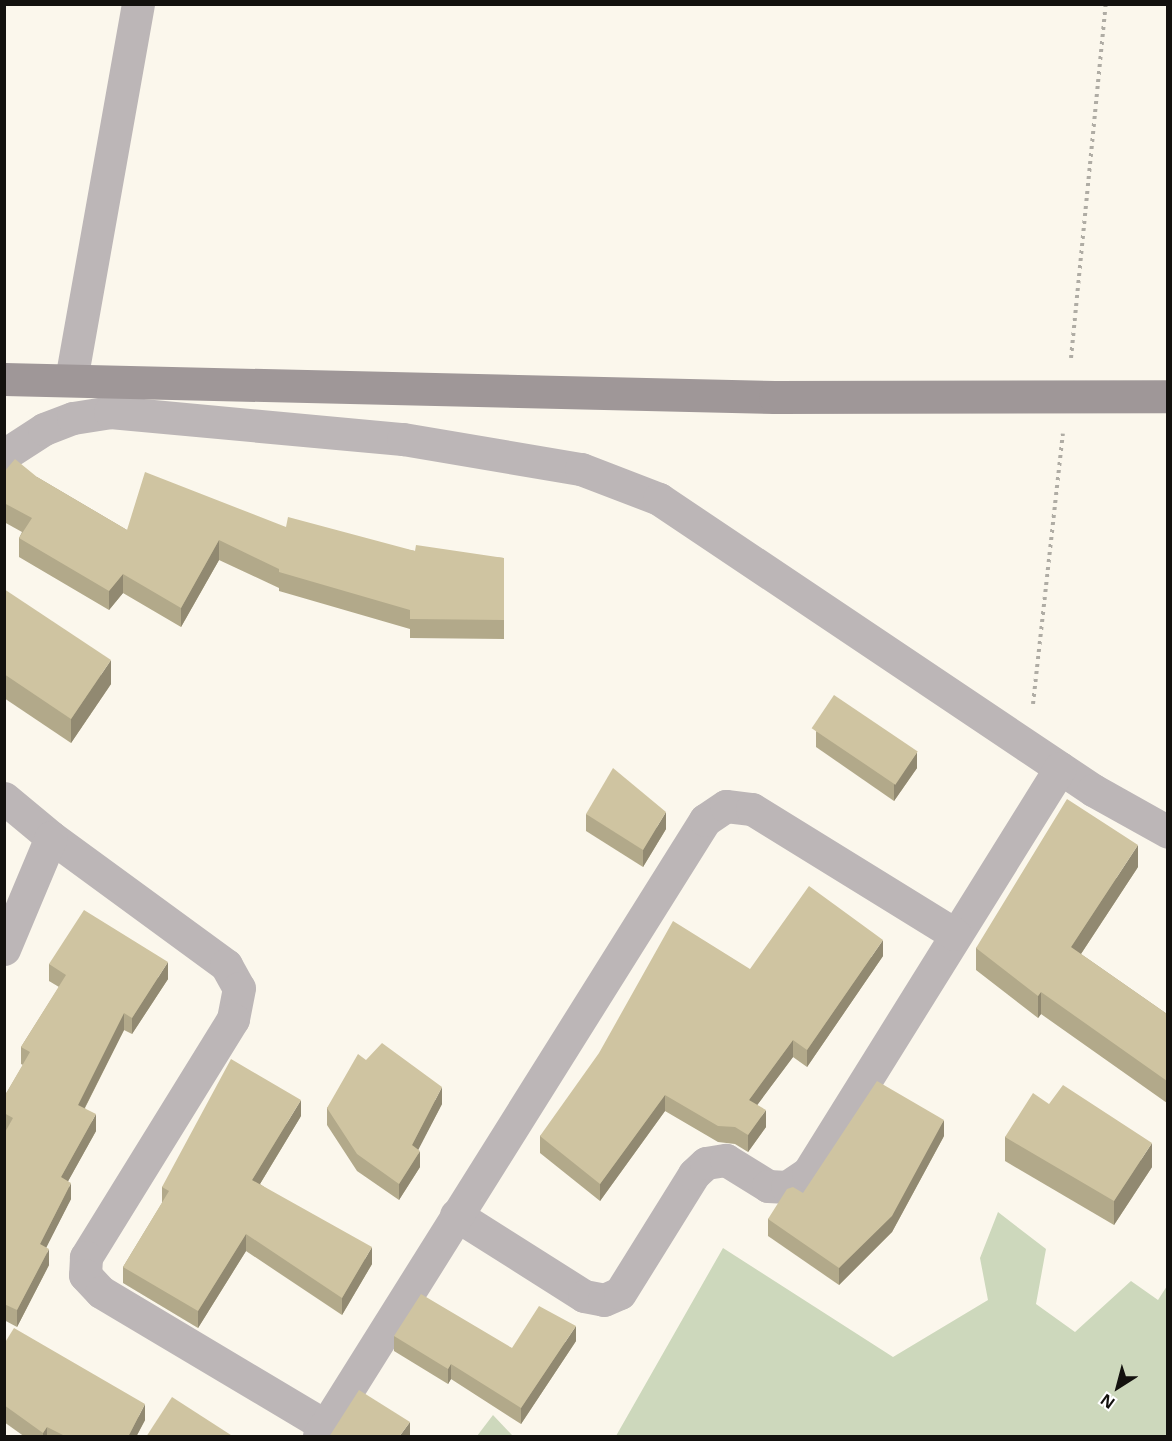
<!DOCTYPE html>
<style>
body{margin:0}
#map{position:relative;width:1172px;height:1441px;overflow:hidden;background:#fbf7ec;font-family:"Open Sans",sans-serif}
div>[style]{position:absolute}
.green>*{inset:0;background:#cdd8bc}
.path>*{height:4px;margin-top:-2px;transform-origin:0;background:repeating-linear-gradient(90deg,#afaca4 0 3px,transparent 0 7.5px)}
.street>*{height:33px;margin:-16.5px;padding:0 16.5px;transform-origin:16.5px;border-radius:16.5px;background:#bcb6b7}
.secondary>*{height:33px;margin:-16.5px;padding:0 16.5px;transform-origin:16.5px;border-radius:16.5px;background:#9f9798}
.wall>*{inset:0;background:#b2a98a}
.shaded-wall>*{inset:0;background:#918971}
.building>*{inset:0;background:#cfc4a1;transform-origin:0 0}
span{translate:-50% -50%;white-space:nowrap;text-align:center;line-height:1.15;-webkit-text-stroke:4.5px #fff;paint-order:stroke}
.frame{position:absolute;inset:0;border:6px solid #13110e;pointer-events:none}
.north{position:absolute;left:1088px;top:1357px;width:60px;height:60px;-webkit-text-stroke:4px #fff;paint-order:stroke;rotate:216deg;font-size:16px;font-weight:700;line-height:24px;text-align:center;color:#13110e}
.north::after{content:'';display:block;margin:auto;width:21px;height:27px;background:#13110e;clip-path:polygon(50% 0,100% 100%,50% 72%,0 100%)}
</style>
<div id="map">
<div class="green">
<div style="clip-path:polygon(998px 1212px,1046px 1249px,1036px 1304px,1075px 1332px,1131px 1281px,1158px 1300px,1167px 1286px,1167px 1436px,616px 1436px,723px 1248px,893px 1357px,988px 1300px,980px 1258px)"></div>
<div style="clip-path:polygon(493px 1415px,511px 1434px,513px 1436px,477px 1436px)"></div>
</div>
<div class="path">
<div style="left:1071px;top:358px;width:356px;rotate:-84.4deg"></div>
<div style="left:1033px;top:704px;width:272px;rotate:-83.7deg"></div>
</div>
<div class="street">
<div style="left:71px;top:380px;width:382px;rotate:-79.9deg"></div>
<div style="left:4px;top:455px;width:48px;rotate:-33deg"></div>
<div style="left:44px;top:429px;width:31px;rotate:-21deg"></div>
<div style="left:73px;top:418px;width:37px;rotate:-9deg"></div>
<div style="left:110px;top:412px;width:294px;rotate:5.3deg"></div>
<div style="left:403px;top:439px;width:181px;rotate:9.6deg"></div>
<div style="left:581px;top:469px;width:84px;rotate:21deg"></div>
<div style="left:659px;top:499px;width:523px;rotate:33.84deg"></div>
<div style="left:1093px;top:790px;width:86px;rotate:29.2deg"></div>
<div style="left:4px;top:798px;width:61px;rotate:39.7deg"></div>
<div style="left:51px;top:837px;width:217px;rotate:36.2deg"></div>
<div style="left:226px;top:965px;width:26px;rotate:61deg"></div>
<div style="left:239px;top:988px;width:32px;rotate:101deg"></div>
<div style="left:233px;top:1019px;width:280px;rotate:121.7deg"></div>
<div style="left:86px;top:1257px;width:18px;rotate:93deg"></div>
<div style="left:85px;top:1275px;width:23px;rotate:47deg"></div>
<div style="left:101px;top:1292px;width:260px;rotate:30.8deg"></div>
<div style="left:4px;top:949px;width:121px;rotate:-67.2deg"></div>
<div style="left:456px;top:1215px;width:151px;rotate:32.3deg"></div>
<div style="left:584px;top:1296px;width:20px;rotate:11deg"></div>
<div style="left:604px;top:1300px;width:17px;rotate:-24deg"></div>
<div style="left:620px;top:1293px;width:140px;rotate:-58.1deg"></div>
<div style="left:694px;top:1174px;width:16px;rotate:-43deg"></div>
<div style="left:706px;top:1163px;width:20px;rotate:-9deg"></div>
<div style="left:726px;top:1160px;width:49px;rotate:31.8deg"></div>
<div style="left:768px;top:1186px;width:19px;rotate:3deg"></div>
<div style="left:787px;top:1187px;width:25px;rotate:-34deg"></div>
<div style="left:808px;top:1173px;width:477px;rotate:-58.1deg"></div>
<div style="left:319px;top:1436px;width:727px;rotate:-57.93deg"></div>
<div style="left:705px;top:820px;width:25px;rotate:-34deg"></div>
<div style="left:726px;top:806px;width:26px;rotate:7deg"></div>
<div style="left:752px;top:809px;width:238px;rotate:31.7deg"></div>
</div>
<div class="secondary">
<div style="left:4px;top:379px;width:771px;rotate:1.34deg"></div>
<div style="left:775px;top:397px;width:393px;rotate:-0.1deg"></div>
</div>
<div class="wall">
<div style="clip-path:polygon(4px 472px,37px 477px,127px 530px,286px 527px,415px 551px,504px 558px,504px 639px,410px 638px,410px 629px,279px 591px,279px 588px,219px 560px,181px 627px,123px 593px,109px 610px,19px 557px,19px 538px,22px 532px,4px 522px)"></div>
<div style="clip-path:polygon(4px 589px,111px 684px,71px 743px,4px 698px)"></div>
<div style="clip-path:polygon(816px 731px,917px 768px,894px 801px,816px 747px)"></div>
<div style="clip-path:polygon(586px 814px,666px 829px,643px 867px,586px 831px)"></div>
<div style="clip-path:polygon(1138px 867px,1081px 954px,1167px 1014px,1167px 1103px,1041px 1014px,1038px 1018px,976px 970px,976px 948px)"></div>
<div style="clip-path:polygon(883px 956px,807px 1067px,793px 1057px,757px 1105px,766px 1127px,748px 1152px,735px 1144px,718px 1142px,665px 1111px,600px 1201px,540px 1153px,540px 1136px,750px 969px)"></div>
<div style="clip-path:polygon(49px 964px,168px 979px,132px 1034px,124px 1030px,85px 1108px,96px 1131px,68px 1181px,71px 1199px,46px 1247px,49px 1265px,17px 1327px,4px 1320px,4px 1134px,6px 1131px,4px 1129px,4px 1097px,23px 1065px,21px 1064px,21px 1047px,59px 987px,49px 981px)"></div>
<div style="clip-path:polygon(366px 1060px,442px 1104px,418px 1149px,420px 1167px,399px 1200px,357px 1171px,327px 1125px,327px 1108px)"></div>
<div style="clip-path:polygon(1049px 1104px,1152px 1167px,1114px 1225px,1005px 1161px,1005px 1137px)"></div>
<div style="clip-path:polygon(301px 1116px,260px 1184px,372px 1264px,342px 1315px,246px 1251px,198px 1328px,123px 1283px,123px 1267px,162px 1203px,162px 1187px)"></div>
<div style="clip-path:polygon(944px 1136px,892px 1232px,839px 1285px,768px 1236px,768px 1219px)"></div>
<div style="clip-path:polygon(394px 1336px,512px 1348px,576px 1341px,521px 1424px,451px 1379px,448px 1384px,394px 1351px)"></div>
<div style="clip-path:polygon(4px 1344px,145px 1420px,136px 1437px,25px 1437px,4px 1422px)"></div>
</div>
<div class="shaded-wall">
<div style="clip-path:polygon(219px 540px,219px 560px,181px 627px,181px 608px)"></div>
<div style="clip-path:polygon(123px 574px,123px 593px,109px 610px,109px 591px)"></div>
<div style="clip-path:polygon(111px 660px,111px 684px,71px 743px,71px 719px)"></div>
<div style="clip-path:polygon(917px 752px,917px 768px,894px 801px,894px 785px)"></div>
<div style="clip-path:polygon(666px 812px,666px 829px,643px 867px,643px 850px)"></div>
<div style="clip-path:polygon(1138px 845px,1138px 867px,1071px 969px,1071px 947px)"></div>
<div style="clip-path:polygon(883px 940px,883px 956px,807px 1067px,807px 1050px)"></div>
<div style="clip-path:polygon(168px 962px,168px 979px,132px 1034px,132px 1018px)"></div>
<div style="clip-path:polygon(1041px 992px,1041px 1014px,1038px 1018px,1038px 996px)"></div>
<div style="clip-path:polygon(124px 1013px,124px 1030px,78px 1121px,78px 1105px)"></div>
<div style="clip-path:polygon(793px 1040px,793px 1057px,749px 1116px,749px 1100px)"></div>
<div style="clip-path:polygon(442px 1087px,442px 1104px,412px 1162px,412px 1145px)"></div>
<div style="clip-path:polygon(665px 1095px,665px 1111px,600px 1201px,600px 1184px)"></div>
<div style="clip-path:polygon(301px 1100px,301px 1116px,252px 1197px,252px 1180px)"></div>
<div style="clip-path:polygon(766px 1110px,766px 1127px,748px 1152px,748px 1135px)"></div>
<div style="clip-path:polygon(96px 1114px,96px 1131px,61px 1194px,61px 1177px)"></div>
<div style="clip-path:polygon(944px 1120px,944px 1136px,892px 1232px,839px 1285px,839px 1268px)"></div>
<div style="clip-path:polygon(1152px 1143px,1152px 1167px,1114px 1225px,1114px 1201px)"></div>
<div style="clip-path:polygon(420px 1151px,420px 1167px,399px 1200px,399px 1184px)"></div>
<div style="clip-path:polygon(71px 1183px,71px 1199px,40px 1260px,40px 1244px)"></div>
<div style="clip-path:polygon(246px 1234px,246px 1251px,198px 1328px,198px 1311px)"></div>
<div style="clip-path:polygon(372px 1247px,372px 1264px,342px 1315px,342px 1298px)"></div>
<div style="clip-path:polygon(49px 1249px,49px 1265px,17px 1327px,17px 1310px)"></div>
<div style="clip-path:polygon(576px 1326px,576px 1341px,521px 1424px,521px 1408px)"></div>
<div style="clip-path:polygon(451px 1364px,451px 1379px,448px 1384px,448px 1369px)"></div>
<div style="clip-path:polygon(145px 1404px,145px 1420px,136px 1437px,128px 1437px)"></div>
<div style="clip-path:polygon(410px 1422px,410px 1437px,399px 1437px)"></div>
<div style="clip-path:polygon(47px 1427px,47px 1437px,43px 1437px,43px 1433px)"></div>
</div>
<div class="building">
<div style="clip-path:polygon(15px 459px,37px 477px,127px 530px,145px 472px,286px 527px,288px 517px,415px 551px,416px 545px,504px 558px,504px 620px,410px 619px,410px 610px,279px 572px,279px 569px,219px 540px,181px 608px,123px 574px,109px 591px,19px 538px,32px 518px,4px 503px,4px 472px)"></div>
<div style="clip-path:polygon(4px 589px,111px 660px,71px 719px,4px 674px)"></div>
<div style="left:834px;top:695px;width:101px;height:40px;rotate:34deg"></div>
<div style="clip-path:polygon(613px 768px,666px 812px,643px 850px,586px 814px)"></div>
<div style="clip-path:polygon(1067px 799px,1138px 845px,1071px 947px,1167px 1014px,1167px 1081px,1041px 992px,1038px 996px,976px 948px)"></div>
<div style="clip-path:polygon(809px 886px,883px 940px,807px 1050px,793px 1040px,749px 1100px,766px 1110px,748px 1135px,735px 1127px,718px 1126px,665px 1095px,600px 1184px,540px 1136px,599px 1053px,673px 921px,750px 969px)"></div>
<div style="clip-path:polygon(84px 910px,168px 962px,132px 1018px,124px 1013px,78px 1105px,96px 1114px,61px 1177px,71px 1183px,40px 1244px,49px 1249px,17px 1310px,4px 1304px,4px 1134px,13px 1118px,4px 1113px,4px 1097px,30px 1052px,21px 1047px,66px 975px,49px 964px)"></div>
<div style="clip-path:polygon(382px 1043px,442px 1087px,412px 1145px,420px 1151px,399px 1184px,357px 1154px,327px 1108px,358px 1054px,366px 1060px)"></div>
<div style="clip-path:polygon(231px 1059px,301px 1100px,252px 1180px,372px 1247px,342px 1298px,246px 1234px,198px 1311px,123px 1267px,169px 1191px,162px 1187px)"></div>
<div style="clip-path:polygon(877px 1081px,944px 1120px,892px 1216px,839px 1268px,768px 1219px,787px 1189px,793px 1187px,803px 1193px)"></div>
<div style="clip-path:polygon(1063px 1085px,1152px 1143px,1114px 1201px,1005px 1137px,1033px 1093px,1049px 1104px)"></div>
<div style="clip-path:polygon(421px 1294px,512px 1348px,539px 1306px,576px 1326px,521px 1408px,451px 1364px,448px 1369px,394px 1336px)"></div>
<div style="clip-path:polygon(14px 1328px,145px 1404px,128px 1437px,67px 1437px,47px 1427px,43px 1433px,4px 1405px,4px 1344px)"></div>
<div style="clip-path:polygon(359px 1390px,410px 1422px,399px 1437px,329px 1437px)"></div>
<div style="clip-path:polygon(172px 1397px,234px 1437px,146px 1437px)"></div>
</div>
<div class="frame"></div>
<div class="north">N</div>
</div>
